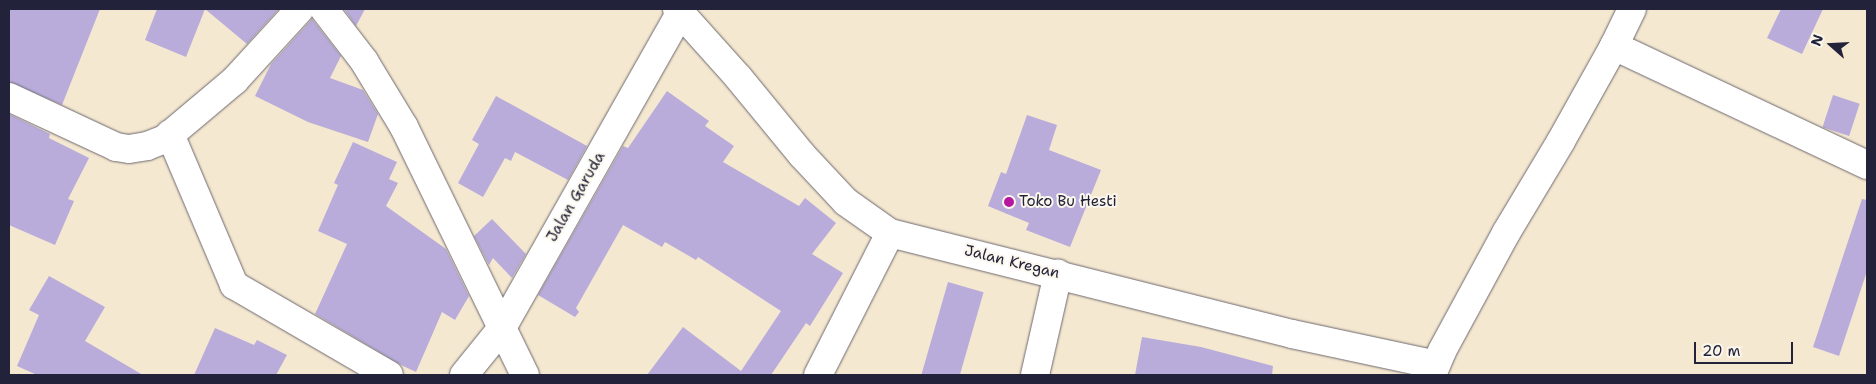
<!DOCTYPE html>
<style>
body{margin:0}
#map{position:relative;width:1876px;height:384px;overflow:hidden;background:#f5e8d0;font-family:"Shantell Sans",sans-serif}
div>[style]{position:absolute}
.building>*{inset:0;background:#b9acda;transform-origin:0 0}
.roads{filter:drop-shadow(0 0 1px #6c676f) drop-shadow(0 0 1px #6c676f)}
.minor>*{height:28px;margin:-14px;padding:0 14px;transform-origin:14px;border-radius:14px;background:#fff}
.dots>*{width:14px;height:14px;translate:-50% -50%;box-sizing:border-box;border:2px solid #fbf7ec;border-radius:50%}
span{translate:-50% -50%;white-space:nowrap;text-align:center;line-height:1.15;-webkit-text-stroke:4px #fbf7ec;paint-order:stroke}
.street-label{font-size:15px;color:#22223b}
.poi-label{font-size:15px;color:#22223b}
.left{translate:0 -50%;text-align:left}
.frame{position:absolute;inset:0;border:10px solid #22223b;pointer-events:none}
.north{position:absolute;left:1806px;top:20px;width:50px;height:50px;-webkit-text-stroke:4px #fbf7ec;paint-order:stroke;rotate:289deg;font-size:14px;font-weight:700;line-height:20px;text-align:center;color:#22223b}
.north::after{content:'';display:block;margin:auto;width:18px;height:22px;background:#22223b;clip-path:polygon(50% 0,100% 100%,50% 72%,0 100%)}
.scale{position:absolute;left:1694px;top:342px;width:99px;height:22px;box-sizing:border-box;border:2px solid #22223b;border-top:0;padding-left:6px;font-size:15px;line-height:18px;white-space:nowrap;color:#22223b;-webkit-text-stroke:4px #fbf7ec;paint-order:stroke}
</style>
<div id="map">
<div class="building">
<div style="clip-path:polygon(9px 9px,100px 9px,62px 105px,9px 82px)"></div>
<div style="clip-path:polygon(157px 9px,279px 9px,247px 44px,205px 9px,186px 57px,145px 40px)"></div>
<div style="clip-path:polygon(344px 9px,365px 9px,356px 26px)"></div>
<div style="clip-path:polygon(1781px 9px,1823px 9px,1802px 54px,1767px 38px)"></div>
<div style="clip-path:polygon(312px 19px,341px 56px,330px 78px,363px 90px,378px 114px,368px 142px,308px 122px,255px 96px,271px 64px)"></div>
<div style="clip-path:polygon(667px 91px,709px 121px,705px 126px,734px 146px,723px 162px,799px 206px,805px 198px,836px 223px,812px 254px,843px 273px,810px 326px,806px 323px,771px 375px,647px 375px,683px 327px,741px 371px,781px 311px,698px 257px,696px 260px,665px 242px,662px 247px,623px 225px,576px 308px,579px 312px,575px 317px,538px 295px,623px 146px,628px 148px)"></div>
<div style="left:1833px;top:95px;width:28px;height:34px;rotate:18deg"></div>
<div style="clip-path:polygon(496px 96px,587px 146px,568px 180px,515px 152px,511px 161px,505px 158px,483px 197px,458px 183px,479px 144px,472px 140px)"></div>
<div style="clip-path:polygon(9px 114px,50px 134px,49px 138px,89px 158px,68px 199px,74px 201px,55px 245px,9px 225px)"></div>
<div style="clip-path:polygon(1027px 115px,1057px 125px,1049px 150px,1101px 170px,1070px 247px,1026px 230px,1029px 223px,988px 206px,1001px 172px,1006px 174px)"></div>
<div style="clip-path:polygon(353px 142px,397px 162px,389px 179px,398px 183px,386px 206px,446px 249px,469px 296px,455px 320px,442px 312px,416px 372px,401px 365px,315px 314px,347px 244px,318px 231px,338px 185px,334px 183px)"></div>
<div style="clip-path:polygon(1862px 199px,1867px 200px,1867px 271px,1839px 356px,1813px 347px)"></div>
<div style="clip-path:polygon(492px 219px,526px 254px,512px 278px,493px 258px,489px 265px,474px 236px)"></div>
<div style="clip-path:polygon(49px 276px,105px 307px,85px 341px,143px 375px,37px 375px,17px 366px,39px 315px,29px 310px)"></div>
<div style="left:948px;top:282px;width:37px;height:96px;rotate:16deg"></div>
<div style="clip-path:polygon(215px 328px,254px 345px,257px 340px,287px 355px,276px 375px,194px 375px)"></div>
<div style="clip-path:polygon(1142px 337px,1201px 347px,1273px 366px,1272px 375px,1135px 375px)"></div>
</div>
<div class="roads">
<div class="minor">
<div style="left:324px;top:9px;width:66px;rotate:52.4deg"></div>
<div style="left:364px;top:61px;width:77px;rotate:58.8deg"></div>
<div style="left:404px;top:127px;width:276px;rotate:64deg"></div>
<div style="left:677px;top:9px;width:91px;rotate:48.1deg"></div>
<div style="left:738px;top:77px;width:101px;rotate:50.6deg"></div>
<div style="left:802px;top:155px;width:64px;rotate:46.9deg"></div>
<div style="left:846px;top:202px;width:54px;rotate:35.2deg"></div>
<div style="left:890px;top:233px;width:414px;rotate:14.1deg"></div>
<div style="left:1292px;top:334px;width:147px;rotate:12.1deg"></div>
<div style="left:1614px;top:46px;width:41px;rotate:-64.1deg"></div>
<div style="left:9px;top:97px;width:118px;rotate:25deg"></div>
<div style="left:116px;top:147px;width:13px;rotate:9deg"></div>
<div style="left:129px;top:149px;width:18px;rotate:-9deg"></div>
<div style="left:147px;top:146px;width:19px;rotate:-21deg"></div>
<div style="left:165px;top:139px;width:92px;rotate:-40.1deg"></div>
<div style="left:235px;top:80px;width:96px;rotate:-47.5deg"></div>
<div style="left:170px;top:134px;width:164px;rotate:67deg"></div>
<div style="left:234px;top:285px;width:179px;rotate:30.1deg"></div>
<div style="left:464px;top:375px;width:60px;rotate:-51deg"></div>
<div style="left:502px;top:328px;width:362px;rotate:-60.5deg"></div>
<div style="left:818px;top:375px;width:159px;rotate:-63.1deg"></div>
<div style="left:1035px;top:375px;width:104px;rotate:-77.2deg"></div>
<div style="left:1432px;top:375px;width:26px;rotate:-67deg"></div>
<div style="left:1442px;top:351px;width:134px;rotate:-61.5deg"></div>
<div style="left:1506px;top:233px;width:107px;rotate:-59.1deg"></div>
<div style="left:1561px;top:141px;width:109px;rotate:-60.8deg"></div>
<div style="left:1614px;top:46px;width:280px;rotate:25.2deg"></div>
</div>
</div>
<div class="dots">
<div style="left:1009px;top:202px;background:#b5179e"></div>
</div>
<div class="street-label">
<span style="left:576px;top:197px;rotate:-60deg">Jalan Garuda</span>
<span style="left:1012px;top:262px;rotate:14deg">Jalan Kregan</span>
</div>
<div class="poi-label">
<span class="left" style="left:1019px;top:202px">Toko Bu Hesti</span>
</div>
<div class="frame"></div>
<div class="north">N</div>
<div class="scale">20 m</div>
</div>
